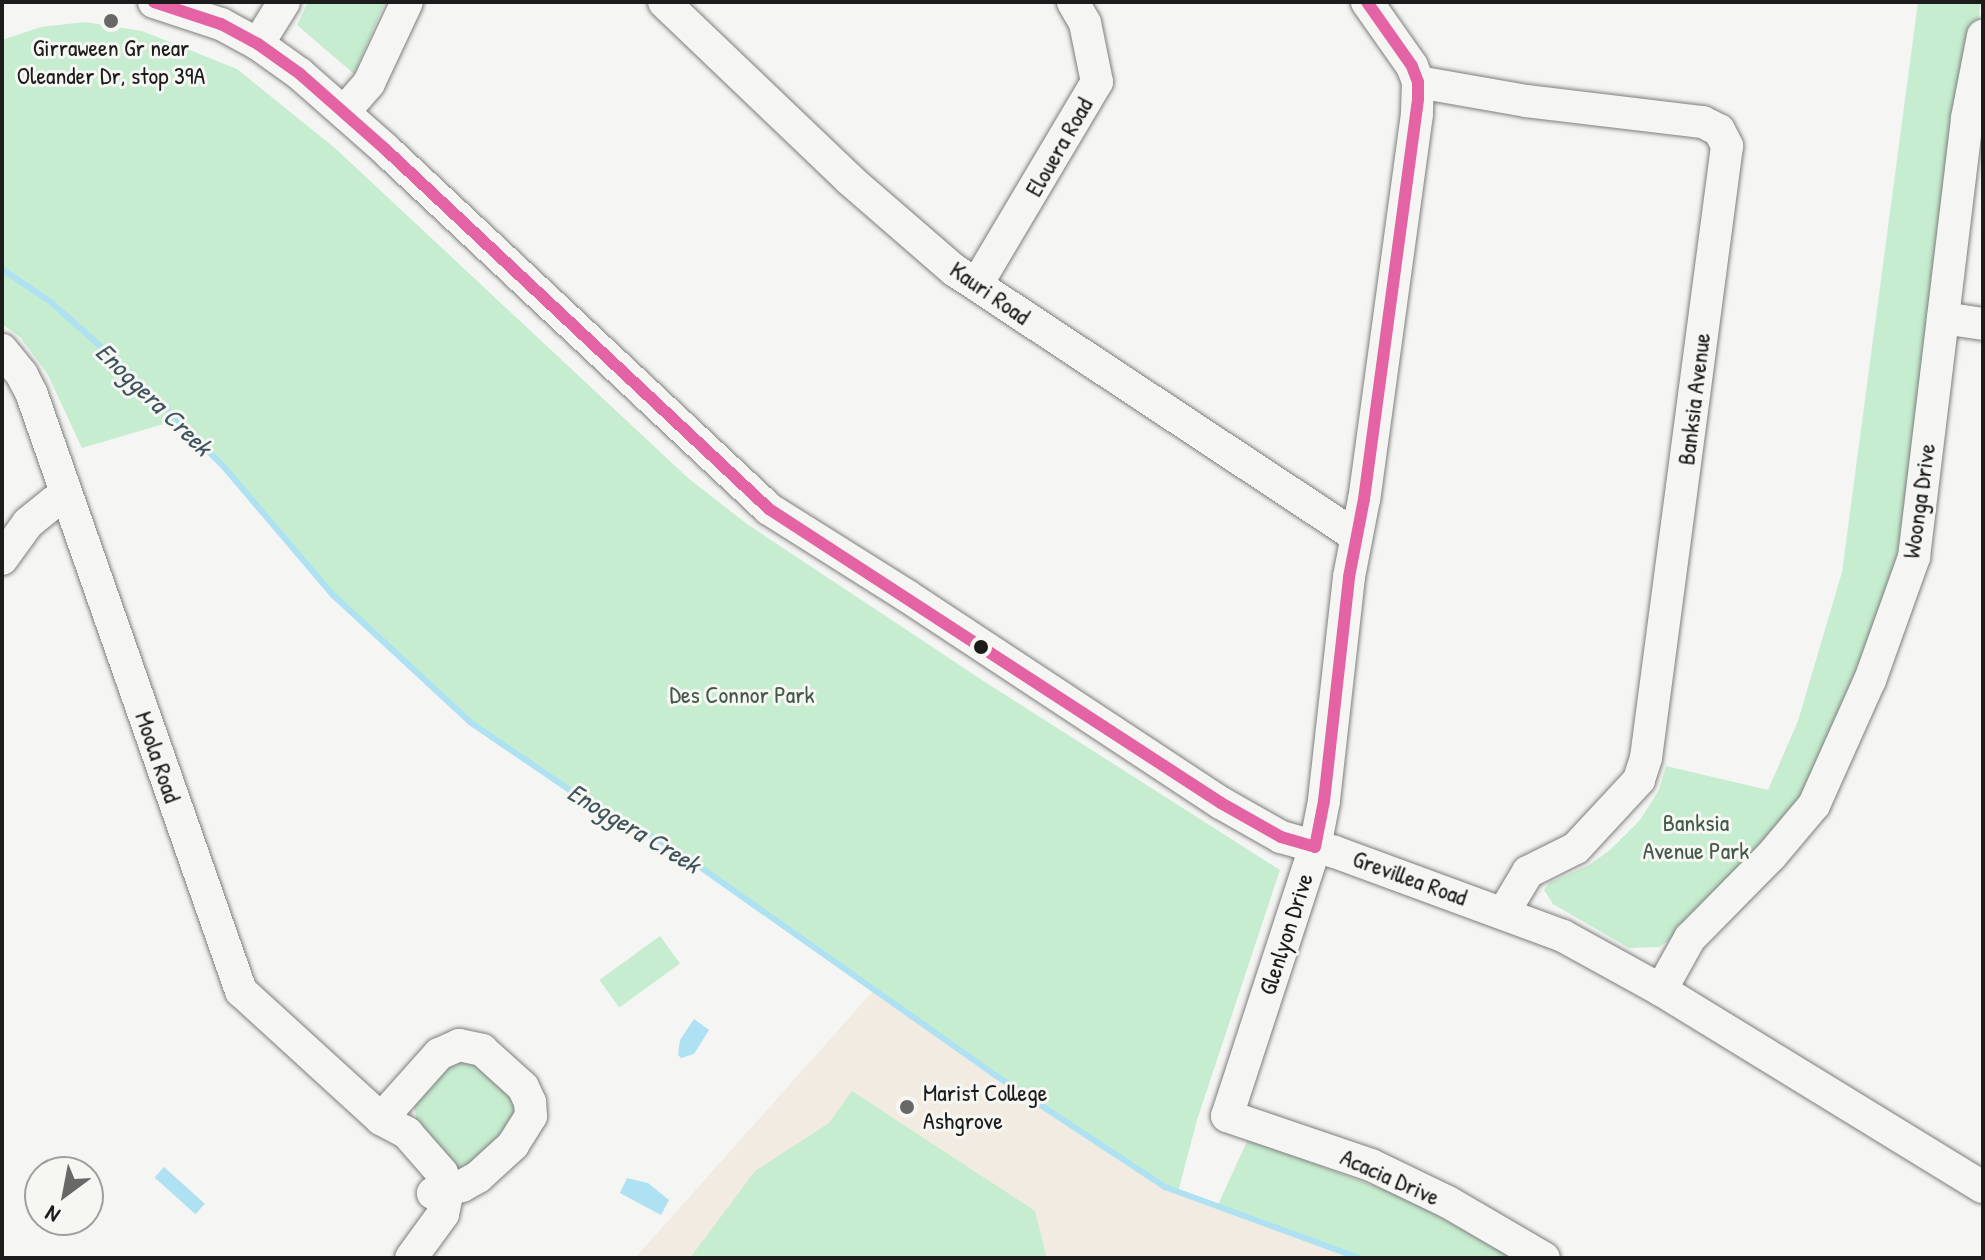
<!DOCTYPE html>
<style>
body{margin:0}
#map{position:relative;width:1985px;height:1260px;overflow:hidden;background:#f5f5f3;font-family:"Patrick Hand",sans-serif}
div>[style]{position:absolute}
.built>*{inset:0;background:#f2ebe2}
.green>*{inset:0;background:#c6edd0;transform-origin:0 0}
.water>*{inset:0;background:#aee1f2;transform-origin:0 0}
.stream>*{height:6px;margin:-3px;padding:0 3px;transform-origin:3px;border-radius:3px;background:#aee1f2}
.roads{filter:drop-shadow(0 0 2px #7e7e7d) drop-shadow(0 0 2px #7e7e7d)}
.minor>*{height:32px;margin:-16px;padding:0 16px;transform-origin:16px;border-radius:16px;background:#f5f5f3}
.bus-1>*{height:12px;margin:-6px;padding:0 6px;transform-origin:6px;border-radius:6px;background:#e463a4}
.dots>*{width:22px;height:22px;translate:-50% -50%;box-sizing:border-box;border:4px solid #f6f6f2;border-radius:50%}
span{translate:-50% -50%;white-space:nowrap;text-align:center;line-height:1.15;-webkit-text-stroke:6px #f6f6f2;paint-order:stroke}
.poi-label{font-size:24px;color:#1c1c1c}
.left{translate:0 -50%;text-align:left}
.street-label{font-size:24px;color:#1c1c1c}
.park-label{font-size:24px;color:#435949}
.water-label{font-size:26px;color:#3e545c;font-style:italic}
.frame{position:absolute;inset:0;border:4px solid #1c1c1c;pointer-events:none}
.north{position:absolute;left:24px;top:1156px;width:80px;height:80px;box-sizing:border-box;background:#f6f6f2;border:2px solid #9f9f9c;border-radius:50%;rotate:212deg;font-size:22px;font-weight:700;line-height:32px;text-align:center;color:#1c1c1c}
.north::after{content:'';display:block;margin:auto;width:28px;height:36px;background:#686867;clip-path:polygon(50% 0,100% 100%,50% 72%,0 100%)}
</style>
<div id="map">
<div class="built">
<div style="clip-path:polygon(874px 990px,1165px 1187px,1359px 1258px,635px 1258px)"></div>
</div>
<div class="green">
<div style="clip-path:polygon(308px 2px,385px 2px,354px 74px,297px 25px)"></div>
<div style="clip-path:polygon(1918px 2px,1981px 2px,1897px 554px,1885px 598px,1798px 810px,1681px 932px,1659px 947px,1629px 948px,1553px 904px,1544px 890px,1549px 883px,1589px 865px,1610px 850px,1640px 820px,1659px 790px,1666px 766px,1768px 790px,1798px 721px,1842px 572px)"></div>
<div style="clip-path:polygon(85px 22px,142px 31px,237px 69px,336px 149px,688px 478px,747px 524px,982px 680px,1280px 870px,1197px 1120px,1178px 1192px,1165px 1187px,995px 1075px,679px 852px,574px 793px,470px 722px,333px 595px,224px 467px,167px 423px,82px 448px,47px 373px,20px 337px,2px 324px,2px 40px,41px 27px)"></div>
<div style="left:660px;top:936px;width:34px;height:75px;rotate:54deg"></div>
<div style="clip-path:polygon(467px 1055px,512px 1087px,519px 1118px,459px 1174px,417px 1127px,414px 1102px,431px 1075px)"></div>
<div style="clip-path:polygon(852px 1091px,1035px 1211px,1047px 1258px,690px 1258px,755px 1171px,829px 1123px)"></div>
<div style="clip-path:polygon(1248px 1139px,1403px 1197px,1514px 1258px,1359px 1258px,1217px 1207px)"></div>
</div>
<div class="water">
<div style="clip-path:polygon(694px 1019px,709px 1030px,694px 1054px,681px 1058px,678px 1055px,680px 1040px)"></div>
<div style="left:164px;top:1167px;width:55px;height:14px;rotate:42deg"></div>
<div style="clip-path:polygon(627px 1178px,648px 1183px,669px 1200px,661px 1215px,620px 1193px)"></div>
</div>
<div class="stream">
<div style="left:2px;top:269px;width:60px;rotate:34.2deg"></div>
<div style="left:52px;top:303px;width:114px;rotate:41.8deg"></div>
<div style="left:137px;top:379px;width:124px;rotate:45.3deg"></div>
<div style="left:224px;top:467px;width:168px;rotate:49.6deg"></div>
<div style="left:333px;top:595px;width:187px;rotate:42.8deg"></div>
<div style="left:470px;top:722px;width:126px;rotate:34.3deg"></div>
<div style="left:574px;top:793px;width:120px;rotate:29.3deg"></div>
<div style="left:679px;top:852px;width:387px;rotate:35.2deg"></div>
<div style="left:995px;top:1075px;width:204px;rotate:33.4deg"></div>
<div style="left:1165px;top:1187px;width:207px;rotate:20.1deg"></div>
</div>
<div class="roads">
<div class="minor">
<div style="left:154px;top:2px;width:71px;rotate:18.2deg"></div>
<div style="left:221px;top:24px;width:42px;rotate:28.4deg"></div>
<div style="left:258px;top:44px;width:52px;rotate:35.5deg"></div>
<div style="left:300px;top:74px;width:113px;rotate:41.4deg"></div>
<div style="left:385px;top:149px;width:526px;rotate:43.15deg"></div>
<div style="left:769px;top:509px;width:163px;rotate:32.2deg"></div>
<div style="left:907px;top:596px;width:376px;rotate:33.4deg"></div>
<div style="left:1221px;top:803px;width:69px;rotate:29.5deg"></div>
<div style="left:1281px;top:837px;width:56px;rotate:15.5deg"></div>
<div style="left:1335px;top:852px;width:243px;rotate:20.2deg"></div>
<div style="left:1563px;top:936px;width:112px;rotate:28.9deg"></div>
<div style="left:1661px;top:990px;width:377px;rotate:31.5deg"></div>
<div style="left:664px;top:2px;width:257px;rotate:43.7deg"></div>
<div style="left:850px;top:180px;width:138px;rotate:40.9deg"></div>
<div style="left:954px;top:270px;width:482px;rotate:33.5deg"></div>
<div style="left:1367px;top:2px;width:78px;rotate:54.9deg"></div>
<div style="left:1412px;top:66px;width:17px;rotate:69deg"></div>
<div style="left:1418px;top:82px;width:32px;rotate:92deg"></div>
<div style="left:1417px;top:114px;width:389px;rotate:97.8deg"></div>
<div style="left:1364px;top:499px;width:79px;rotate:100.9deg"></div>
<div style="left:1349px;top:577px;width:225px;rotate:96.4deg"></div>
<div style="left:1324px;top:801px;width:47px;rotate:101.1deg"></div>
<div style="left:1315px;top:847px;width:283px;rotate:108.1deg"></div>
<div style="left:1227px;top:1116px;width:152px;rotate:18.8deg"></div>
<div style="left:1371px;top:1165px;width:85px;rotate:25.7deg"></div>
<div style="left:1448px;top:1202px;width:111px;rotate:30.3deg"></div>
<div style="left:258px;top:44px;width:49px;rotate:-58.2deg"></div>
<div style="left:1418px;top:82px;width:110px;rotate:10deg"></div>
<div style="left:1526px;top:101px;width:178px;rotate:6.8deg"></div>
<div style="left:1703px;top:122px;width:18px;rotate:27deg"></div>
<div style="left:1719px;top:130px;width:18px;rotate:63deg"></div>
<div style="left:1727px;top:146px;width:617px;rotate:97.54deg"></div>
<div style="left:1646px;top:758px;width:23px;rotate:108deg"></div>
<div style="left:1639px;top:780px;width:93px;rotate:132.8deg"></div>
<div style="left:1576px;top:848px;width:54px;rotate:153.4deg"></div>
<div style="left:1528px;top:872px;width:47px;rotate:121deg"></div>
<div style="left:344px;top:112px;width:38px;rotate:-49deg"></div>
<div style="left:369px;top:83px;width:89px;rotate:-64.9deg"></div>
<div style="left:977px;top:284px;width:235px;rotate:-59.3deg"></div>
<div style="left:1097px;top:82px;width:60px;rotate:-101.5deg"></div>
<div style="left:1085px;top:23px;width:24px;rotate:-120deg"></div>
<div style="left:1943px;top:318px;width:40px;rotate:8.5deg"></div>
<div style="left:2px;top:350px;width:32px;rotate:51deg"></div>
<div style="left:22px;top:375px;width:22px;rotate:63deg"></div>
<div style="left:32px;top:395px;width:632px;rotate:70.68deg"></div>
<div style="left:241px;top:991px;width:190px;rotate:42.4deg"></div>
<div style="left:381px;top:1119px;width:30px;rotate:28deg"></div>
<div style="left:407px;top:1133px;width:53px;rotate:48.8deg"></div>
<div style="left:442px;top:1173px;width:23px;rotate:77deg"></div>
<div style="left:447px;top:1195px;width:19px;rotate:102deg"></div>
<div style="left:443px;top:1214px;width:54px;rotate:126deg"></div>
<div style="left:2px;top:559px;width:44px;rotate:-54.2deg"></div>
<div style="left:28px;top:523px;width:33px;rotate:-39deg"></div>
<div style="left:54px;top:502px;width:14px;rotate:-21deg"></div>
<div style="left:1661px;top:990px;width:60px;rotate:-60.9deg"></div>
<div style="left:1690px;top:938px;width:115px;rotate:-45.4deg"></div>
<div style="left:1771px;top:856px;width:67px;rotate:-49.9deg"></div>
<div style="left:1814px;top:805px;width:137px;rotate:-65.9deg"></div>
<div style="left:1870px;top:680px;width:131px;rotate:-70.3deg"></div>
<div style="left:1914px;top:557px;width:442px;rotate:-83.1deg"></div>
<div style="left:1967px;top:118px;width:84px;rotate:-79deg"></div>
<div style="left:381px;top:1119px;width:87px;rotate:-48.3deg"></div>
<div style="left:439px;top:1054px;width:22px;rotate:-24deg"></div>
<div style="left:459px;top:1045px;width:24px;rotate:12deg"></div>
<div style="left:482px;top:1050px;width:55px;rotate:42.1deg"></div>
<div style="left:523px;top:1087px;width:17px;rotate:65deg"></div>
<div style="left:530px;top:1102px;width:14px;rotate:86deg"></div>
<div style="left:531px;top:1116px;width:34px;rotate:122deg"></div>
<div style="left:513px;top:1145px;width:47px;rotate:137.6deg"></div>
<div style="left:478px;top:1177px;width:18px;rotate:151deg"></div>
<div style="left:462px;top:1186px;width:30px;rotate:166deg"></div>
</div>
</div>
<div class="bus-1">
<div style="left:154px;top:2px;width:71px;rotate:18.2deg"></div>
<div style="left:221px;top:24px;width:42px;rotate:28.4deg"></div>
<div style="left:258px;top:44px;width:52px;rotate:35.5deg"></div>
<div style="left:300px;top:74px;width:113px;rotate:41.4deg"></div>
<div style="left:385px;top:149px;width:526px;rotate:43.15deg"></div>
<div style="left:769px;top:509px;width:539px;rotate:33.04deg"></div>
<div style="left:1221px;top:803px;width:69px;rotate:29.5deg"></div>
<div style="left:1281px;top:837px;width:35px;rotate:16deg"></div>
<div style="left:1315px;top:847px;width:47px;rotate:-78.9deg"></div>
<div style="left:1324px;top:801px;width:225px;rotate:-83.6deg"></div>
<div style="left:1349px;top:577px;width:79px;rotate:-79.1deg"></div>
<div style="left:1364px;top:499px;width:404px;rotate:-82.3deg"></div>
<div style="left:1418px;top:99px;width:17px;rotate:-90deg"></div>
<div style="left:1418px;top:82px;width:17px;rotate:-111deg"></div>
<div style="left:1412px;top:66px;width:78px;rotate:-125.1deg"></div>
</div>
<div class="dots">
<div style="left:111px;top:21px;background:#686867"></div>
<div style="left:981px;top:647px;background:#1c1c1c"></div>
<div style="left:907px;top:1107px;background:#686867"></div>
</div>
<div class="poi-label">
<span style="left:111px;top:62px">Girraween Gr near<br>Oleander Dr, stop 39A</span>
<span class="left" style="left:923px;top:1107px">Marist College<br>Ashgrove</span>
</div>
<div class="street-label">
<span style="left:1059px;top:147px;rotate:-60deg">Elouera Road</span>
<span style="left:990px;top:293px;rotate:35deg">Kauri Road</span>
<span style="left:1694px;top:399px;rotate:-83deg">Banksia Avenue</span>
<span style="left:1919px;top:501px;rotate:-82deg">Woonga Drive</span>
<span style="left:158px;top:757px;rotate:71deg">Moola Road</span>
<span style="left:1410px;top:878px;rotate:20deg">Grevillea Road</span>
<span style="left:1286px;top:934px;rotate:-72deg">Glenlyon Drive</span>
<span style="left:1390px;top:1177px;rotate:24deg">Acacia Drive</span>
</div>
<div class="park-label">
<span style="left:742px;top:695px">Des Connor Park</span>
<span style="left:1696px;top:837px">Banksia<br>Avenue Park</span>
</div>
<div class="water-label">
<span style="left:154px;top:399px;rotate:44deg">Enoggera Creek</span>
<span style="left:634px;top:828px;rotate:31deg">Enoggera Creek</span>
</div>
<div class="frame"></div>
<div class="north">N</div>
</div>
